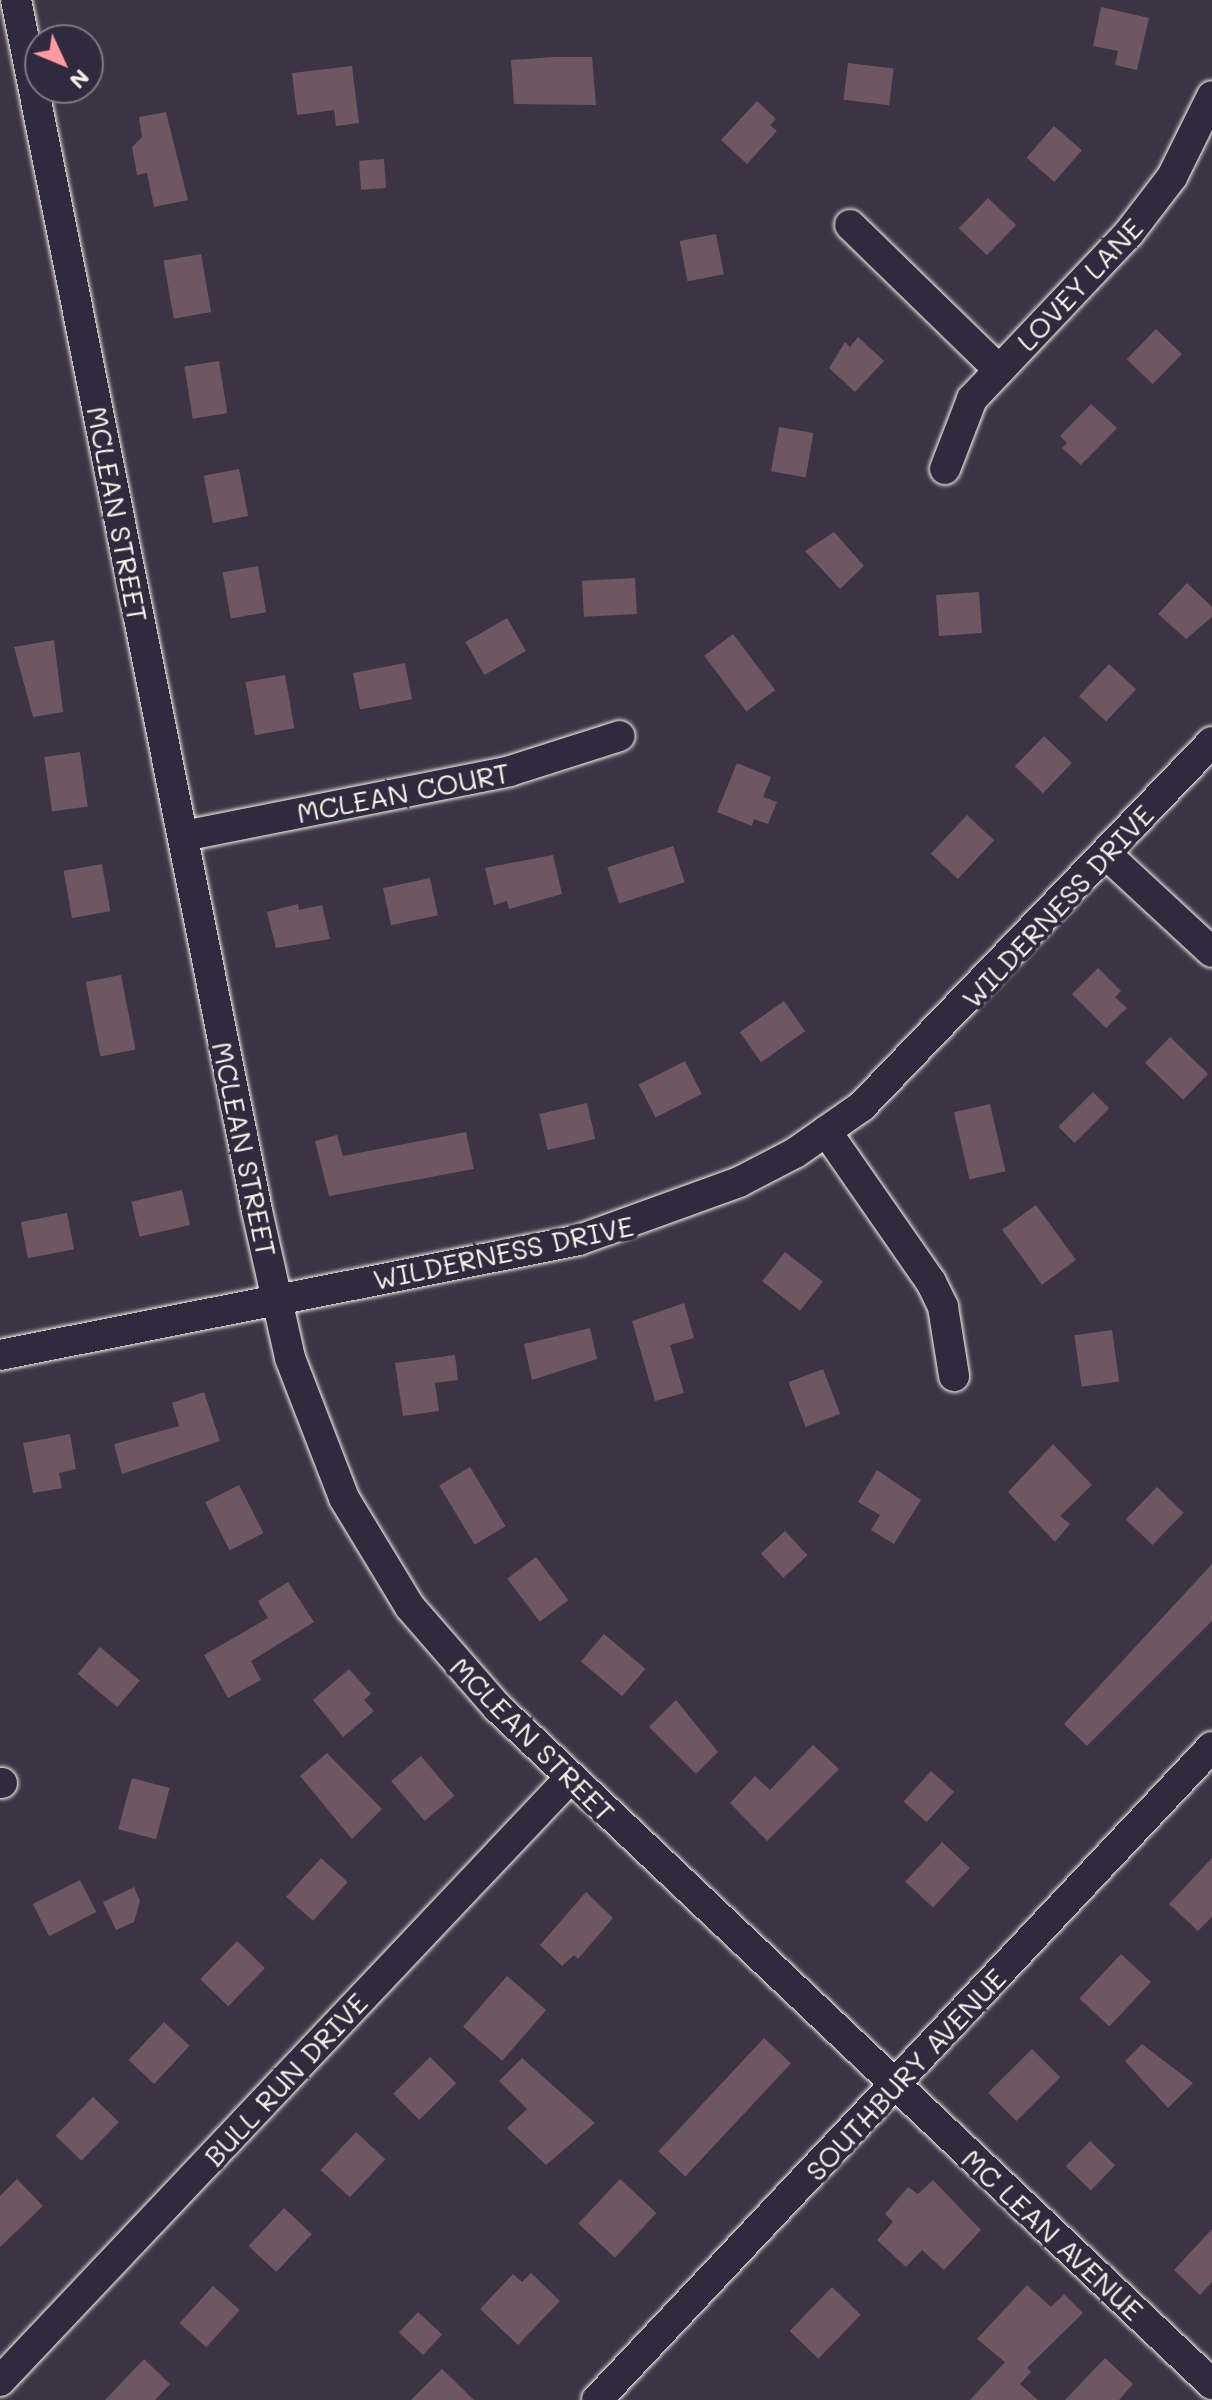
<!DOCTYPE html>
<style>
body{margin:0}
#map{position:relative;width:1212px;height:2400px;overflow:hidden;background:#3c3344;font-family:Mali,sans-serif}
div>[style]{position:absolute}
.building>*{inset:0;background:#6f5761;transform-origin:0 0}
.roads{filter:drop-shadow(0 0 2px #f4f1e8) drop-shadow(0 0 2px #f4f1e8)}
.minor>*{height:30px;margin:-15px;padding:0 15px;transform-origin:15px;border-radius:15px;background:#2f2a3d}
span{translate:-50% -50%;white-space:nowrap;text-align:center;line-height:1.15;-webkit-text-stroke:8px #2f2a3d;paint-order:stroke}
.street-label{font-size:28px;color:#f4f1e8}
.north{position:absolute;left:24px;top:24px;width:80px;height:80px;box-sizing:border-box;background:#2f2a3d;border:2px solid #7e7a81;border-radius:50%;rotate:134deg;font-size:22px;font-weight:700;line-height:32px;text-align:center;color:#f4f1e8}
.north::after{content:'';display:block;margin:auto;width:28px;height:36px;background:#ff9aa2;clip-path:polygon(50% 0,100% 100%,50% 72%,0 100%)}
</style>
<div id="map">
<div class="building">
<div style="clip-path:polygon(1101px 7px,1149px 18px,1137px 70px,1115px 65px,1118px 51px,1093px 46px)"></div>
<div style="clip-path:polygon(554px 57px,592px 57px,596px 105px,514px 104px,511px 60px)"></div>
<div style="left:848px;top:63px;width:46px;height:37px;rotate:7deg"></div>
<div style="clip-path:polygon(352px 66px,359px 123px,336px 126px,334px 110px,297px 115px,292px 73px)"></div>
<div style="clip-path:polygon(757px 101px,776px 119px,770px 125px,777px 131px,747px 164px,721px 140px)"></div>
<div style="clip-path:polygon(166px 112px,188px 200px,154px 207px,147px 173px,137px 175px,132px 147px,142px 137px,139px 117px)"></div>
<div style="left:1054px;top:126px;width:37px;height:42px;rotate:41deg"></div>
<div style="left:384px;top:159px;width:29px;height:25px;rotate:86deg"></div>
<div style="left:988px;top:198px;width:39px;height:42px;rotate:44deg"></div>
<div style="left:716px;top:234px;width:41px;height:37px;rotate:79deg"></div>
<div style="left:201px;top:254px;width:59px;height:38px;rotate:80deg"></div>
<div style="left:1156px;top:329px;width:36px;height:42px;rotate:44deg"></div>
<div style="clip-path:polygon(858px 337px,884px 361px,855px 392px,829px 368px,845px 342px,850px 347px)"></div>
<div style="left:219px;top:361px;width:53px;height:35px;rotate:81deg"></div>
<div style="clip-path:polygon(1091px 404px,1117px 428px,1081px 465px,1062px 448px,1067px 443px,1060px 436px)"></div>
<div style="left:779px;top:427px;width:35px;height:45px;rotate:10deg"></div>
<div style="left:239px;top:469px;width:48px;height:36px;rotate:79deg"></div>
<div style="clip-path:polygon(834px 532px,864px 566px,840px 589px,805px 551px)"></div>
<div style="left:258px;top:566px;width:47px;height:36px;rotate:80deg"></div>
<div style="left:635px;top:578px;width:36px;height:53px;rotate:87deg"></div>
<div style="clip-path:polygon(1187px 583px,1212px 607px,1212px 617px,1186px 639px,1158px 614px)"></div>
<div style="left:979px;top:592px;width:41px;height:43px;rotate:86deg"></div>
<div style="left:507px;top:618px;width:38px;height:48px;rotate:60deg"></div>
<div style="left:733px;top:634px;width:70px;height:36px;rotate:53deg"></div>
<div style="clip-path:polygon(54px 640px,63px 712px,33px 717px,14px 647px)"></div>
<div style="left:405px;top:663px;width:37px;height:53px;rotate:79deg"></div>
<div style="left:1109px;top:664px;width:37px;height:44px;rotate:43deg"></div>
<div style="left:285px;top:675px;width:54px;height:40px;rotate:80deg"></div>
<div style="left:1044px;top:736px;width:39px;height:42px;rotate:44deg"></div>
<div style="left:80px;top:752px;width:55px;height:36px;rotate:82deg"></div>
<div style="clip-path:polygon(737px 763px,771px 777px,763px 797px,777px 802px,768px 824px,754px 819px,752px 826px,717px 812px)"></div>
<div style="left:967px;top:815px;width:37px;height:53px;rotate:43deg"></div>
<div style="left:673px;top:846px;width:38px;height:69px;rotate:72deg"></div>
<div style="clip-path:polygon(553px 855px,562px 894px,509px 909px,507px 901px,494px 905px,485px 868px)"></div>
<div style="left:102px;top:864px;width:48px;height:39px;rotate:80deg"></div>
<div style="left:430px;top:878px;width:38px;height:48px;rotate:78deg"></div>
<div style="clip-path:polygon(298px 904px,299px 910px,322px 905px,330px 939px,276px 948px,267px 912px)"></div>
<div style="clip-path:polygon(1098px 968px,1121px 991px,1115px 997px,1127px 1008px,1106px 1028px,1072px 994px)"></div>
<div style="left:121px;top:975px;width:76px;height:36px;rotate:79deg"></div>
<div style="left:784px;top:1001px;width:37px;height:54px;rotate:55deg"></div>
<div style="left:1170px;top:1037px;width:53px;height:36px;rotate:44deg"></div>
<div style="left:685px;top:1061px;width:37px;height:52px;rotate:63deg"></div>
<div style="left:1093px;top:1092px;width:23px;height:49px;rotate:45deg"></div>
<div style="left:587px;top:1103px;width:37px;height:49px;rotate:77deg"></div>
<div style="left:990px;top:1104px;width:69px;height:37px;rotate:77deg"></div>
<div style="clip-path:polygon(466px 1132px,474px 1169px,329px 1196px,315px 1141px,337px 1135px,343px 1156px)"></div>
<div style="left:182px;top:1190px;width:36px;height:52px;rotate:77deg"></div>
<div style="left:1036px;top:1205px;width:68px;height:42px;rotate:54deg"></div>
<div style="left:67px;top:1213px;width:37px;height:47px;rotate:79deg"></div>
<div style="left:785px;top:1252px;width:48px;height:37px;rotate:38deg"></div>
<div style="clip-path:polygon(684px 1303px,694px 1338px,670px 1345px,684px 1393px,655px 1401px,632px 1321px)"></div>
<div style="clip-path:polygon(590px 1328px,597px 1359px,532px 1380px,524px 1344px)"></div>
<div style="left:1112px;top:1330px;width:52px;height:38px;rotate:82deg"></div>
<div style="clip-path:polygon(455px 1355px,458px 1380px,435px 1383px,439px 1411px,403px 1416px,395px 1363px)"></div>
<div style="left:823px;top:1369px;width:48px;height:37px;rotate:69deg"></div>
<div style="clip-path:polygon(204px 1392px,220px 1441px,122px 1474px,114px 1444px,179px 1426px,172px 1403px)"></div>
<div style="clip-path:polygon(70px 1434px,76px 1469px,59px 1473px,62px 1488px,33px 1493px,23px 1443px)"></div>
<div style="clip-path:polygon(1053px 1444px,1092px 1485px,1060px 1516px,1070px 1524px,1055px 1542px,1008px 1492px)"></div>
<div style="left:470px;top:1467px;width:69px;height:36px;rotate:59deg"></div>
<div style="clip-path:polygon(877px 1470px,921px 1500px,894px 1544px,871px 1530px,880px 1515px,858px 1502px)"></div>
<div style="left:239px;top:1485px;width:54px;height:38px;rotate:63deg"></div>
<div style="left:1157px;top:1487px;width:37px;height:45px;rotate:44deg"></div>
<div style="left:785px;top:1531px;width:33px;height:33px;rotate:47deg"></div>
<div style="left:536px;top:1557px;width:54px;height:36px;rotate:53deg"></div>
<div style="clip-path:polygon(1212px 1564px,1212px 1621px,1087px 1746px,1064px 1724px)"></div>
<div style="clip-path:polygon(288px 1582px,314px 1622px,251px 1661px,261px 1680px,228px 1698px,204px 1655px,268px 1618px,258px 1601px)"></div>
<div style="left:604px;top:1634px;width:54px;height:36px;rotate:40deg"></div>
<div style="left:100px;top:1647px;width:52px;height:35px;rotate:40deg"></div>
<div style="clip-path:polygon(349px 1669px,371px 1694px,364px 1700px,374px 1711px,343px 1737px,313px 1700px)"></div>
<div style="clip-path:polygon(676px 1700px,718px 1752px,696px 1774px,649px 1727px)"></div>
<div style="clip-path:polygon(813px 1745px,839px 1769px,767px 1841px,730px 1803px,755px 1776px,770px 1790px)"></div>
<div style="clip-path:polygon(327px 1753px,382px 1809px,352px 1839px,300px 1776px)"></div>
<div style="left:421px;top:1756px;width:52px;height:39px;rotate:50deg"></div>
<div style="left:931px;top:1771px;width:31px;height:41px;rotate:42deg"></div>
<div style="left:132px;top:1778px;width:39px;height:53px;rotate:15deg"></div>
<div style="left:942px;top:1842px;width:38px;height:54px;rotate:43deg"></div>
<div style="left:321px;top:1858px;width:36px;height:52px;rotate:42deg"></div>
<div style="clip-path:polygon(1212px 1858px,1212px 1917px,1198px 1931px,1169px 1904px)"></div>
<div style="left:80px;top:1880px;width:36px;height:53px;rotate:63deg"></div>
<div style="clip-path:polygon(134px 1887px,140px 1901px,134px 1922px,116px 1930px,103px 1902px)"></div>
<div style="clip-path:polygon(586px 1892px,613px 1918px,578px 1959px,574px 1955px,562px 1966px,540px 1945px)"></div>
<div style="left:237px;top:1941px;width:39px;height:53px;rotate:44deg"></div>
<div style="left:1121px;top:1954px;width:41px;height:61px;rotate:43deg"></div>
<div style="left:507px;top:1976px;width:52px;height:67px;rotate:41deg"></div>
<div style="left:164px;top:2022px;width:35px;height:52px;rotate:43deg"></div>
<div style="left:764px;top:2038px;width:37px;height:155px;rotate:43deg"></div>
<div style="clip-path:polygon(1142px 2044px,1193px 2083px,1168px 2108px,1125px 2061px)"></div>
<div style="left:1032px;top:2049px;width:40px;height:62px;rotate:45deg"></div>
<div style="left:430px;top:2057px;width:37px;height:52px;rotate:45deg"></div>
<div style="clip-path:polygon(522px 2058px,595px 2123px,546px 2165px,507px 2128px,527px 2109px,499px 2081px)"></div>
<div style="left:93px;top:2097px;width:36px;height:54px;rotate:44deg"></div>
<div style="left:356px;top:2132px;width:40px;height:52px;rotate:43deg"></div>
<div style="left:1090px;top:2141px;width:35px;height:35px;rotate:44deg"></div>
<div style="clip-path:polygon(17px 2179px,43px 2206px,0 2247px,0 2196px)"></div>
<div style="left:620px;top:2179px;width:50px;height:61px;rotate:43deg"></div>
<div style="clip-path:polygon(933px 2180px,981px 2230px,944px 2270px,922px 2250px,906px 2267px,877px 2240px,893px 2222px,885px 2214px,908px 2187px,918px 2194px)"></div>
<div style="left:284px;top:2208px;width:38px;height:52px;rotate:43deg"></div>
<div style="clip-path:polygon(1212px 2229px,1212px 2282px,1200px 2295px,1174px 2270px)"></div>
<div style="clip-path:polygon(531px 2273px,560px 2301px,518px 2345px,480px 2309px,513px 2274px,522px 2282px)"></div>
<div style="clip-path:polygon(1027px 2285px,1051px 2307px,1064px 2294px,1083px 2313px,1027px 2368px,1031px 2372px,1020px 2384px,1038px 2400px,970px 2400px,1005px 2362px,977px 2339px)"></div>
<div style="left:213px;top:2286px;width:36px;height:50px;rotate:42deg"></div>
<div style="left:832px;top:2287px;width:40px;height:61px;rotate:44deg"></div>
<div style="left:418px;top:2312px;width:33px;height:28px;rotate:43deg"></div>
<div style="clip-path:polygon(1105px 2358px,1133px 2384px,1119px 2400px,1065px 2400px)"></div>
<div style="clip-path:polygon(144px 2359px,170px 2384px,155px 2400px,105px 2400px)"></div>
<div style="clip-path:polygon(442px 2369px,474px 2400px,411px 2400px)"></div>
</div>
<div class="roads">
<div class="minor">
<div style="left:16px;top:0;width:1235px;rotate:78.74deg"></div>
<div style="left:257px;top:1211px;width:151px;rotate:77.3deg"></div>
<div style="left:290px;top:1358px;width:150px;rotate:68.9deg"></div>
<div style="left:344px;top:1498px;width:127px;rotate:58.8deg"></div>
<div style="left:410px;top:1607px;width:133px;rotate:49deg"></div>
<div style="left:497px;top:1707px;width:985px;rotate:43.44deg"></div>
<div style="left:850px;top:225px;width:208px;rotate:44.2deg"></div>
<div style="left:945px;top:469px;width:75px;rotate:-68.9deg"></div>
<div style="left:972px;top:399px;width:228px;rotate:-46.6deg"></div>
<div style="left:1129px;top:233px;width:71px;rotate:-52.5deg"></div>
<div style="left:1172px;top:177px;width:90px;rotate:-63.7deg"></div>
<div style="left:183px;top:836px;width:333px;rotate:-11.2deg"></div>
<div style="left:510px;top:771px;width:115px;rotate:-17.7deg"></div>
<div style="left:1106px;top:854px;width:144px;rotate:42.8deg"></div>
<div style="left:826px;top:1131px;width:184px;rotate:55.2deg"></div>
<div style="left:931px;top:1282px;width:28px;rotate:64deg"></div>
<div style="left:943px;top:1307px;width:70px;rotate:80.9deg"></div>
<div style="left:0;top:1355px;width:590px;rotate:-11.23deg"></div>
<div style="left:579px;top:1240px;width:170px;rotate:-19.9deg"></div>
<div style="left:739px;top:1182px;width:63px;rotate:-27.4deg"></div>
<div style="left:795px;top:1153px;width:82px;rotate:-35deg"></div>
<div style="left:862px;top:1106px;width:505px;rotate:-46.12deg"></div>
<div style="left:0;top:1783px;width:2px"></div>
<div style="left:0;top:2381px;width:830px;rotate:-46.61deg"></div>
<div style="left:597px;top:2400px;width:897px;rotate:-46.72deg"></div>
</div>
</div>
<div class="street-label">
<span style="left:1079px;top:284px;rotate:-47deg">LOVEY LANE</span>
<span style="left:118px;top:514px;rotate:79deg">MCLEAN STREET</span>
<span style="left:403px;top:792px;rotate:-11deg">MCLEAN COURT</span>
<span style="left:1057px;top:906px;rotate:-47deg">WILDERNESS DRIVE</span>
<span style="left:245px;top:1149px;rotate:78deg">MCLEAN STREET</span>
<span style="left:503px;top:1252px;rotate:-12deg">WILDERNESS DRIVE</span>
<span style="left:533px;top:1739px;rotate:45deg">MCLEAN STREET</span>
<span style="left:905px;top:2074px;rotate:-47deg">SOUTHBURY AVENUE</span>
<span style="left:285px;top:2079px;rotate:-47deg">BULL RUN DRIVE</span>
<span style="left:1053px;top:2234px;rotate:43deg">MC LEAN AVENUE</span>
</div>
<div class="north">N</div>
</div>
